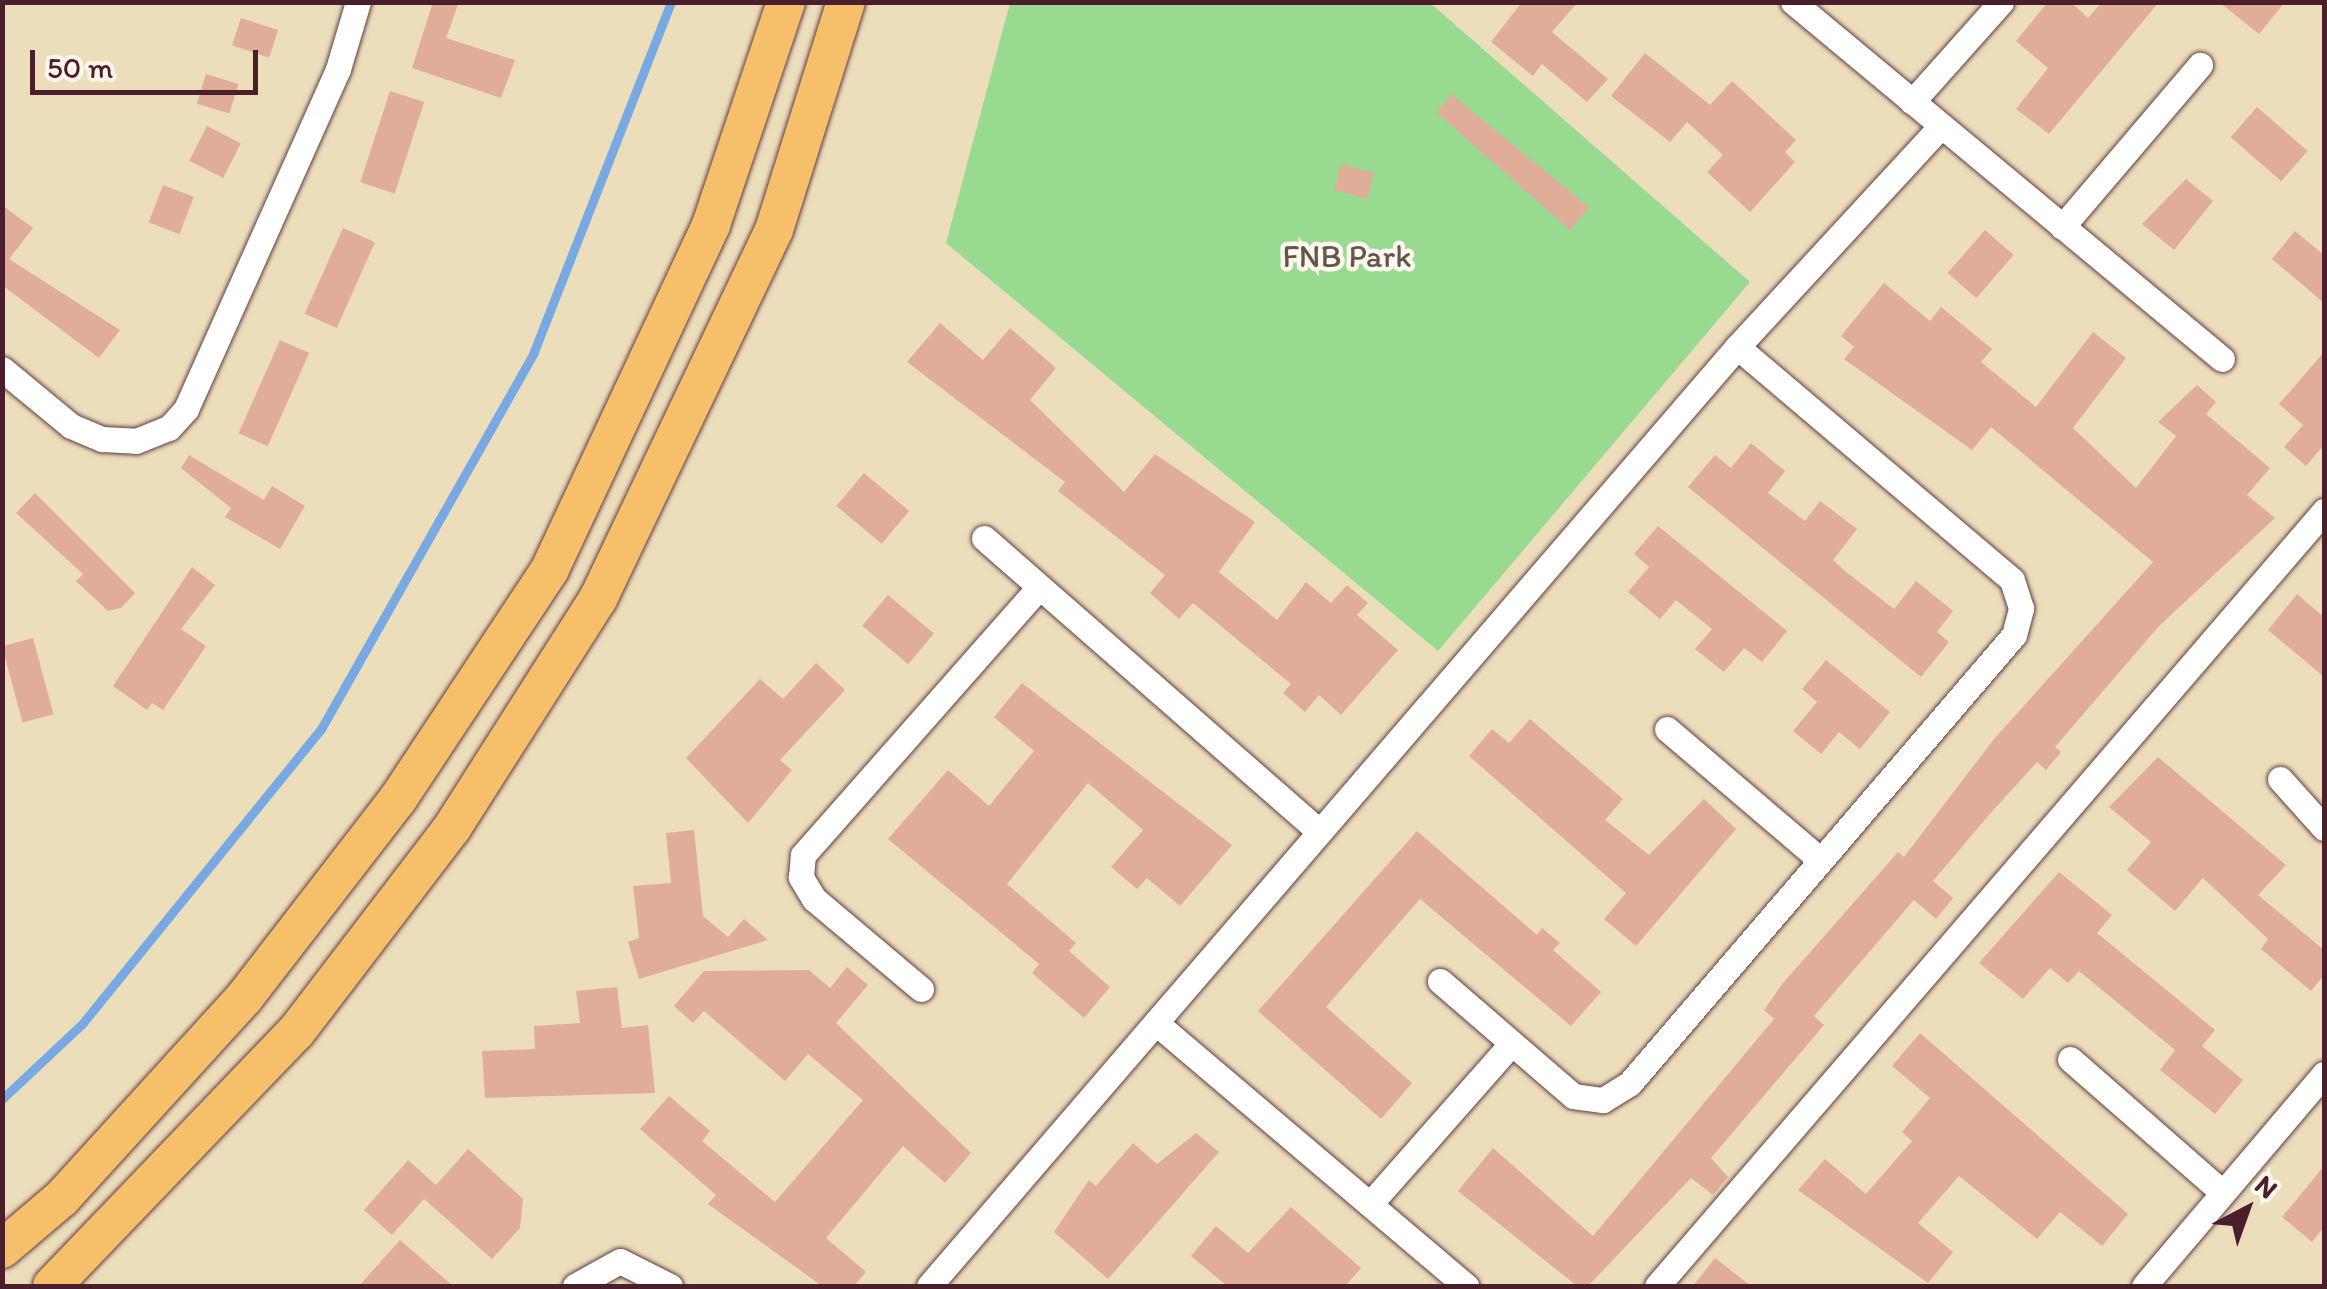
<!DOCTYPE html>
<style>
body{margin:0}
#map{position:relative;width:2327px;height:1289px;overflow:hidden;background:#eddebb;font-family:Itim,sans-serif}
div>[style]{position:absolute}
.green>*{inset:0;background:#99da91}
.stream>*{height:9px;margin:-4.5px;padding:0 4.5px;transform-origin:4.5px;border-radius:4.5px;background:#79a9e3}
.building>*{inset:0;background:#e0ad99;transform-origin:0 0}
.roads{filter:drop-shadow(0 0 2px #623c41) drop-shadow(0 0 2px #623c41)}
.minor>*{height:25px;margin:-12.5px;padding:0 12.5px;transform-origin:12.5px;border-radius:12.5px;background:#fff}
.primary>*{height:38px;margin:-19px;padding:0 19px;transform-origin:19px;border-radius:19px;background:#f6c06b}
span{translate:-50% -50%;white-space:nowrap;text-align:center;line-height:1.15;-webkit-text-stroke:9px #fbf7ec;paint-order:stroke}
.park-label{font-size:32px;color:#62574a}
.frame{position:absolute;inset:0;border:5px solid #4a1f2b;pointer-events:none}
.north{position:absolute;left:2197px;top:1159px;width:100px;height:100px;-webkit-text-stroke:8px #fbf7ec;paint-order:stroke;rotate:41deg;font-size:28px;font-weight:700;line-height:40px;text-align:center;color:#4a1f2b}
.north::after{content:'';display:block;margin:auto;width:35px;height:45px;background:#4a1f2b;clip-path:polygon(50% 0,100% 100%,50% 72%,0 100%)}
.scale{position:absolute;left:30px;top:50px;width:228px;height:45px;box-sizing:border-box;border:5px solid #4a1f2b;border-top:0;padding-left:12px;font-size:30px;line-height:35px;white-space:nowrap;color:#4a1f2b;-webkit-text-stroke:8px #fbf7ec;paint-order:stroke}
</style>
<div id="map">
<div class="green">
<div style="clip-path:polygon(1429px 2px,1750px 282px,1438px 651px,946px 243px,1010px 3px)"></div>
</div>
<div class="stream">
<div style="left:2px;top:1099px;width:110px;rotate:-43.2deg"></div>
<div style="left:82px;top:1024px;width:380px;rotate:-51deg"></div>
<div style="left:321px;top:729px;width:431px;rotate:-60.5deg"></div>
<div style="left:533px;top:354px;width:378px;rotate:-68.6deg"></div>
</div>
<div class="building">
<div style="clip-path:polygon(433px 2px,459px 2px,446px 38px,515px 60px,501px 98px,412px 68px)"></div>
<div style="clip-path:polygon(1522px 2px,1578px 2px,1552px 32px,1608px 79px,1587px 102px,1542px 64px,1533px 76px,1491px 42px)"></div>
<div style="clip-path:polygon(2048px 2px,2071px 2px,2088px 18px,2102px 2px,2159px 2px,2049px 134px,2016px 109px,2048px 68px,2016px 41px)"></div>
<div style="clip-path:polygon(2219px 2px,2285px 2px,2259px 34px)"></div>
<div style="left:241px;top:18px;width:39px;height:29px;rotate:18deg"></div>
<div style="clip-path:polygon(1645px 53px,1710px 105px,1732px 81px,1796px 140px,1785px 152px,1795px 162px,1750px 212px,1707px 172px,1723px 155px,1687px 122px,1670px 142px,1611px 96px)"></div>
<div style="left:206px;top:74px;width:34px;height:31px;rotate:17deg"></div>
<div style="left:390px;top:91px;width:36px;height:96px;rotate:18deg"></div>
<div style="clip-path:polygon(1451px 94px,1589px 207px,1570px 230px,1437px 113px)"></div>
<div style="left:2257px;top:107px;width:67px;height:40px;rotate:41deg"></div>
<div style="left:207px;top:126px;width:38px;height:39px;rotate:27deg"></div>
<div style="left:1341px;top:164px;width:34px;height:27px;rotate:15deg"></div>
<div style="clip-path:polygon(2186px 179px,2213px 201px,2174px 250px,2142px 224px)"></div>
<div style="left:163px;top:185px;width:33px;height:40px;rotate:21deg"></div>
<div style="clip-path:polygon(2px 205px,33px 228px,9px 259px,120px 330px,99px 358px,2px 285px)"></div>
<div style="left:343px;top:228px;width:35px;height:94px;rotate:24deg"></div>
<div style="left:1985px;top:230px;width:38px;height:57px;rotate:41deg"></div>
<div style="clip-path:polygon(2295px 231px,2324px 255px,2324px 303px,2272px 259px)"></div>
<div style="clip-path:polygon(1884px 283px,1930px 321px,1941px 307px,1992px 349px,1981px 362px,2036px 407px,2093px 332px,2126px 358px,2073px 428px,2136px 488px,2176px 436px,2158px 422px,2197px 385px,2216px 402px,2206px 414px,2270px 468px,2247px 495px,2275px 518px,2159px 626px,2055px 747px,2061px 752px,2046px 770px,2037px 762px,1988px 816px,1933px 881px,1953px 898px,1936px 919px,1914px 900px,1814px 1016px,1824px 1025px,1711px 1158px,1728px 1177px,1713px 1195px,1691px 1178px,1588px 1286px,1577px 1286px,1458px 1191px,1493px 1148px,1593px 1236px,1774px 1019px,1764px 1010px,1783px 983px,1898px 852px,1904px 857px,1994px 739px,2153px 562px,1991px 427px,1972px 450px,1844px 359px,1854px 347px,1841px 336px)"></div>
<div style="clip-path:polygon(940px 323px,983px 360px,1010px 328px,1056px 368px,1030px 400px,1124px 492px,1155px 454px,1255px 522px,1219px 572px,1277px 620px,1306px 582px,1331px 603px,1347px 585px,1368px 603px,1357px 615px,1398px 650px,1341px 715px,1319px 695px,1305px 712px,1283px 693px,1291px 684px,1193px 603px,1179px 619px,1150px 593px,1165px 575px,1058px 491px,1065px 482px,907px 362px)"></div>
<div style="left:280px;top:340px;width:32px;height:102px;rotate:24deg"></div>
<div style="clip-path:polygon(2324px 352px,2324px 445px,2306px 466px,2284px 447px,2303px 425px,2279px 404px)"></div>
<div style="clip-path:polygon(1751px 443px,1785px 471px,1768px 493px,1805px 521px,1820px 501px,1857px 529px,1833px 560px,1845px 571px,1894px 609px,1916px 581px,1953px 611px,1937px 632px,1949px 642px,1921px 677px,1688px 487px,1715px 455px,1731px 468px)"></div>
<div style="clip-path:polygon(189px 455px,264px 500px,272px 486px,305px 506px,280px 549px,225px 517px,231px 508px,181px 468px)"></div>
<div style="left:864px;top:473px;width:59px;height:43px;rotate:40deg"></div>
<div style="clip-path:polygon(35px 493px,135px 593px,121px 608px,108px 611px,76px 581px,83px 574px,16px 513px)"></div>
<div style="clip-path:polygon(1658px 526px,1787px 631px,1762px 662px,1744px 648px,1724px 672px,1695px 649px,1712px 629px,1676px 600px,1660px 619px,1628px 592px,1649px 567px,1634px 554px)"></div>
<div style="clip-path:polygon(192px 567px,215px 585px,181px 629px,206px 646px,163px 710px,152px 703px,147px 710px,113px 686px)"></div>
<div style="clip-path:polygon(2297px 594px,2324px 617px,2324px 677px,2268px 630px)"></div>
<div style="left:888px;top:595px;width:60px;height:40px;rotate:40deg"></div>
<div style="left:33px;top:638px;width:79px;height:32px;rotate:75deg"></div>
<div style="clip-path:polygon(1826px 660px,1890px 712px,1860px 749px,1839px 732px,1821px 754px,1793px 731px,1817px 702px,1802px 689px)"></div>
<div style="clip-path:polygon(816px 663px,845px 690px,780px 760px,792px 770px,748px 823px,686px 758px,760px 679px,783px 699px)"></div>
<div style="clip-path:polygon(1022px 683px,1232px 845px,1180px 906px,1147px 878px,1137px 889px,1111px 867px,1143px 830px,1088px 783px,1007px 884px,1076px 943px,1069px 951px,1110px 987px,1084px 1018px,1032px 973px,1039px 964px,888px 839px,948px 770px,989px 806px,1034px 751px,994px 717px)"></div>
<div style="clip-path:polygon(1530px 719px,1623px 799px,1605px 820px,1649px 855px,1704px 799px,1736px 829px,1636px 946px,1604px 919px,1626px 893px,1469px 756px,1492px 729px,1509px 743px)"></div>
<div style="clip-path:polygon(2158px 757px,2286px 865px,2258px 895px,2324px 950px,2324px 975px,2311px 991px,2261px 949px,2268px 939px,2203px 878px,2175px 911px,2127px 870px,2151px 842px,2109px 807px)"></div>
<div style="clip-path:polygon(694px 830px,703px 916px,728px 937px,744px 919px,768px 940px,639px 979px,628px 942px,639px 938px,633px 886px,671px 883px,666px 833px)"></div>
<div style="clip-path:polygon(1417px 831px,1537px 935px,1542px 928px,1560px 943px,1553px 950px,1601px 992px,1571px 1026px,1420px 899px,1326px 1007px,1412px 1083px,1381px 1119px,1258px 1011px)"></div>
<div style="clip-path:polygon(2059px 872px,2112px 915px,2097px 933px,2215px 1030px,2202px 1046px,2243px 1080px,2215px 1114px,2160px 1070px,2175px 1050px,2079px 971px,2068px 983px,2050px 968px,2023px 999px,1979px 963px)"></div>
<div style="clip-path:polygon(847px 967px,868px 985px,836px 1023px,971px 1153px,945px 1183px,903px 1146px,826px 1238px,866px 1272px,854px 1286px,822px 1286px,708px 1204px,716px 1195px,640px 1129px,669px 1096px,710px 1131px,702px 1141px,775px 1202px,863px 1100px,808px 1054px,785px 1081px,704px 1011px,693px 1023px,674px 1006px,704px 971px,809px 970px,830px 988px)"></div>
<div style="clip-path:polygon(617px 987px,622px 1028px,648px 1025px,655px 1093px,485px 1098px,482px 1051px,535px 1049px,534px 1026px,580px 1023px,576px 991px)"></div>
<div style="clip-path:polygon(1920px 1033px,2128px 1214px,2102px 1246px,2060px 1212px,2037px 1239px,1959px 1176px,1918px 1223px,1953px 1252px,1928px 1283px,1798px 1190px,1825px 1159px,1866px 1194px,1912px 1141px,1902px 1132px,1930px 1098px,1892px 1066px)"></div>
<div style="clip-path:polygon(1196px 1133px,1219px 1152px,1108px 1279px,1054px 1232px,1089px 1180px,1096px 1186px,1133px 1143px,1157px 1164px)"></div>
<div style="clip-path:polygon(468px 1149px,523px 1199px,520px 1228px,492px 1259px,424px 1199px,392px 1235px,364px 1210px,408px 1160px,436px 1185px)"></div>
<div style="clip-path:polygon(2324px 1166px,2324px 1227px,2312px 1242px,2282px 1217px)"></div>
<div style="clip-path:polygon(1291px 1207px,1361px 1268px,1345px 1286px,1227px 1286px,1191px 1256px,1216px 1226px,1248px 1253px)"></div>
<div style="clip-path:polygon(400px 1240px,453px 1286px,359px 1286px)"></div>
<div style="clip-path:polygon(1715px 1258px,1751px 1286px,1693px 1286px)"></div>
</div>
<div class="roads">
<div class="minor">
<div style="left:1793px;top:2px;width:558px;rotate:39.77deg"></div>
<div style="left:1912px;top:102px;width:134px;rotate:-48.3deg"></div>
<div style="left:2062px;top:227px;width:213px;rotate:-49.6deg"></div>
<div style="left:2px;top:369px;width:89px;rotate:39.6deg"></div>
<div style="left:71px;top:426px;width:34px;rotate:23deg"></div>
<div style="left:102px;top:439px;width:34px;rotate:3deg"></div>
<div style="left:136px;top:441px;width:35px;rotate:-22deg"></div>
<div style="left:169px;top:428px;width:25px;rotate:-48deg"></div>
<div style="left:186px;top:409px;width:372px;rotate:-65.9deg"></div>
<div style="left:338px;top:69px;width:70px;rotate:-73.4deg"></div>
<div style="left:984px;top:538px;width:446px;rotate:41.2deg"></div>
<div style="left:1667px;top:729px;width:199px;rotate:40.5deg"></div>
<div style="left:2280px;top:779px;width:66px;rotate:48.1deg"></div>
<div style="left:1440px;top:981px;width:176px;rotate:40.8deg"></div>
<div style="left:1573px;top:1096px;width:30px;rotate:8deg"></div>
<div style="left:1603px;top:1100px;width:32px;rotate:-32deg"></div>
<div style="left:1630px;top:1083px;width:590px;rotate:-49.4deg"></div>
<div style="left:2014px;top:635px;width:28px;rotate:-75deg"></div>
<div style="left:2021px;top:608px;width:29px;rotate:-108deg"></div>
<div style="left:2012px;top:580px;width:360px;rotate:-139.7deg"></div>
<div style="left:921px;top:989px;width:140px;rotate:-139.9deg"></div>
<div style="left:814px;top:899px;width:26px;rotate:-121deg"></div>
<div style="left:801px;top:877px;width:22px;rotate:-85deg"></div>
<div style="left:803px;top:855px;width:356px;rotate:-48.6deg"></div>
<div style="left:1156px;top:1023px;width:407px;rotate:40.3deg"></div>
<div style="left:2070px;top:1059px;width:203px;rotate:41.2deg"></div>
<div style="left:1370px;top:1204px;width:213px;rotate:-48.6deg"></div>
<div style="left:575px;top:1286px;width:51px;rotate:-29.1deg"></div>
<div style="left:620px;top:1261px;width:56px;rotate:26.6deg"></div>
<div style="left:929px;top:1286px;width:1239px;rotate:-49.29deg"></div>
<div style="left:1737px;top:347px;width:301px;rotate:-47.3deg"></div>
<div style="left:1657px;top:1286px;width:1023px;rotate:-49.28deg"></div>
<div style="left:2144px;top:1286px;width:278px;rotate:-49.7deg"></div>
</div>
<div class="primary">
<div style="left:2px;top:1249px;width:79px;rotate:-40.4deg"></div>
<div style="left:62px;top:1198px;width:270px;rotate:-47.7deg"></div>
<div style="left:244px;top:998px;width:252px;rotate:-52.3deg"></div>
<div style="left:398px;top:799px;width:276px;rotate:-56.5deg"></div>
<div style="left:550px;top:569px;width:380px;rotate:-64.9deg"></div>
<div style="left:711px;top:225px;width:235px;rotate:-71.4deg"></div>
<div style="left:52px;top:1286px;width:352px;rotate:-46.2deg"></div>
<div style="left:296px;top:1032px;width:257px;rotate:-52.6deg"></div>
<div style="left:452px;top:828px;width:272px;rotate:-57.5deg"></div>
<div style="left:598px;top:599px;width:409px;rotate:-64.5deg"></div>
<div style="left:774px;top:230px;width:239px;rotate:-72.5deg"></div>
</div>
</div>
<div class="park-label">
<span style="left:1347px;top:256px">FNB Park</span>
</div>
<div class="frame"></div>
<div class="north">N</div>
<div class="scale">50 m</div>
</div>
